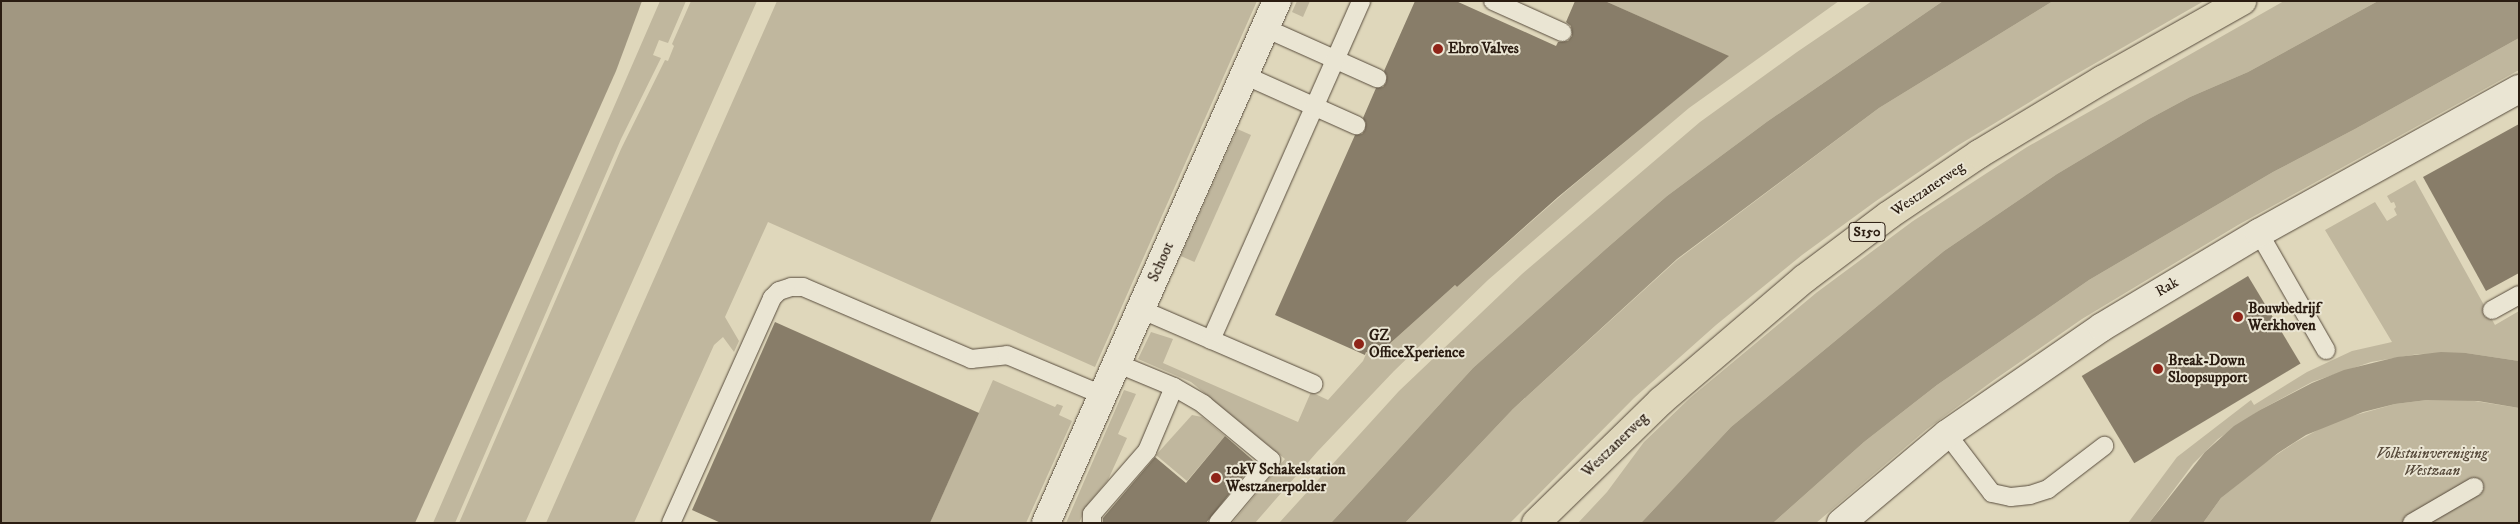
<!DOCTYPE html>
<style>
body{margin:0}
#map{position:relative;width:2520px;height:524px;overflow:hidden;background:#dfd7bb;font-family:"IM FELL DW Pica",serif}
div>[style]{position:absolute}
.green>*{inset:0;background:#c0b79e;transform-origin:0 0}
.water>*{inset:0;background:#a19781}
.building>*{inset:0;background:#887d69;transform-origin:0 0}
.roads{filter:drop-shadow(0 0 1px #574b3c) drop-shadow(0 0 1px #574b3c)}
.service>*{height:18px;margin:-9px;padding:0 9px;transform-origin:9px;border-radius:9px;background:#eae5d3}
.minor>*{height:28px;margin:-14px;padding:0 14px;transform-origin:14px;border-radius:14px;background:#eae5d3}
.primary>*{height:28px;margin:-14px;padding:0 14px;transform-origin:14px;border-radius:14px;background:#dfd7bb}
.dots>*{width:14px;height:14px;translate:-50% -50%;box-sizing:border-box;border:2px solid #eae5d3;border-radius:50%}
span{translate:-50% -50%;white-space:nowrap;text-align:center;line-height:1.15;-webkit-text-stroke:4px #eae5d3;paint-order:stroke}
.shield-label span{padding:1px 4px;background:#eae5d3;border:1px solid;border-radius:4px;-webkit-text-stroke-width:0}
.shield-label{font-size:14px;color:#2a1c11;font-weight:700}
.poi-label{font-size:15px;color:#2a1c11;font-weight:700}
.left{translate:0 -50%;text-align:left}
.street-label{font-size:15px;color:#2a1c11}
.park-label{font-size:15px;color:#574a3b;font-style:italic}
.frame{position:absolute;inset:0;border:2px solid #2a1c11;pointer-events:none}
</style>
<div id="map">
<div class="green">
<div style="clip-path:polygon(660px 1px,686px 1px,668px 43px,659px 40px,653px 55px,661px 58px,621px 139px,455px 523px,433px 523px)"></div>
<div style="clip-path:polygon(691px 1px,757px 1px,525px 523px,459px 523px,621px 149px,665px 60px,668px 61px,674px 46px,672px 44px)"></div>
<div style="clip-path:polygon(777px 1px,1257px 1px,1095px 367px,768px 222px,725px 317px,739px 341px,734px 352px,723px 337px,714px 345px,634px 523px,546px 523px)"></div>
<div style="clip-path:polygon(1297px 1px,1310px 1px,1303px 17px,1292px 12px)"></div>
<div style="clip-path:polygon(1605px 1px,1839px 1px,1689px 108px,1585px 196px,1488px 280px,1394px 371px,1317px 452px,1255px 523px,1232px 523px,1285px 459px,1191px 382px,1138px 359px,1151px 332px,1173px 339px,1163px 363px,1298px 422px,1311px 392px,1328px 400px,1363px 361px,1367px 352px,1376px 356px,1455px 285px,1457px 287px,1565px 192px,1728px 56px)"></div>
<div style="clip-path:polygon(1872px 1px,1943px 1px,1768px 121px,1667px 196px,1607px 248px,1473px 368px,1331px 523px,1279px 523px,1399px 391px,1522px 274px,1700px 122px,1797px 52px)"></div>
<div style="clip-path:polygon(2053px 1px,2204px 1px,2066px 80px,1957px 146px,1876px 201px,1802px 255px,1716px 325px,1634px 398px,1510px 523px,1405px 523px,1513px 409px,1677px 260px,1879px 108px)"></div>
<div style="clip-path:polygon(2284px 1px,2378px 1px,2248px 72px,2190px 97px,2149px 119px,2057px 174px,1944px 251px,1731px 427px,1641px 523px,1578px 523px,1607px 492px,1644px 442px,1690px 398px,1816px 293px,1913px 221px,2027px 147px)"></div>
<div style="clip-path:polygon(2519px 38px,2519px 70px,2238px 225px,2082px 319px,1994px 380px,1927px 429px,1816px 523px,1773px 523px,1864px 442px,1937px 385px,2089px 280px,2273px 172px,2355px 129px)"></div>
<div style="left:1251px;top:135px;width:139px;height:15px;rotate:114deg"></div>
<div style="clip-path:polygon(2415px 180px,2495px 325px,2519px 311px,2519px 361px,2466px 353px,2418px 354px,2371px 362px,2312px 382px,2260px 410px,2218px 439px,2193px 464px,2149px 523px,2128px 523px,2177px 457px,2251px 400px,2254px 405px,2307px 372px,2352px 351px,2392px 342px,2325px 230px,2375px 202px,2387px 221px,2397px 215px,2394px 209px,2396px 207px,2394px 202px,2391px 203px,2387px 196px)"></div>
<div style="clip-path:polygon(993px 380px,1055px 407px,1057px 404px,1063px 406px,1059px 415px,1072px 421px,1026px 523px,930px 523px)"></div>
<div style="clip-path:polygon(1124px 390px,1136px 394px,1118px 434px,1127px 438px,1108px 480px,1088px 504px,1079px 523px,1066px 523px)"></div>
<div style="clip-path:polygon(2462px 399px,2519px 408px,2519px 523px,2203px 523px,2221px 498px,2260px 466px,2294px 443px,2325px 426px,2345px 418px,2395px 404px,2427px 400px)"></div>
<div style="clip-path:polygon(1192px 415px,1202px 417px,1225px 436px,1187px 481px,1156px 455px)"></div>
</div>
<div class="water">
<div style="clip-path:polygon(1px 1px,642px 1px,616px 71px,415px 523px,1px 523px)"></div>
<div style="clip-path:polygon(1943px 1px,2053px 1px,1879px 108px,1677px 259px,1513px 409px,1405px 523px,1331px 523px,1473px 368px,1607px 248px,1667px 196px,1768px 121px)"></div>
<div style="clip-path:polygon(2378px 1px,2519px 1px,2519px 38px,2355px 129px,2273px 172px,2089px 280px,1937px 385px,1864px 442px,1773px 523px,1641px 523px,1731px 427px,1944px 251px,2057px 174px,2149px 119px,2190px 97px,2248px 72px)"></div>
<div style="clip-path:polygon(2441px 352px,2466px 353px,2519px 361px,2519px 408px,2478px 401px,2427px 400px,2395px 404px,2363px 412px,2306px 435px,2278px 453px,2221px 498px,2203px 523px,2149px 523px,2205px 452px,2234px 426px,2260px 410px,2312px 383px,2344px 370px,2397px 357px)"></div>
</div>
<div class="building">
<div style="clip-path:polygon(1415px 1px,1456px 1px,1556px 46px,1558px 42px,1568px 41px,1572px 36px,1571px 26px,1566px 22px,1575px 1px,1605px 1px,1729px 56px,1558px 197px,1457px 287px,1455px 285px,1376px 356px,1366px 352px,1365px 355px,1275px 315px,1355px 135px,1362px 134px,1365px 130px,1366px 123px,1363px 118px,1376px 88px,1383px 87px,1386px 83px,1387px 76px,1384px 71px)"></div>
<div style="clip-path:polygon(2519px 124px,2519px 273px,2486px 291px,2423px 177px)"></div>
<div style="left:2248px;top:276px;width:102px;height:194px;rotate:59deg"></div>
<div style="clip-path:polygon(775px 322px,979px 413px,930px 523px,721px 523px,692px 510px)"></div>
<div style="clip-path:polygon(1225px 436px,1255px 462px,1206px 523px,1103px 523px,1103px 518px,1155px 457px,1186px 483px)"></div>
</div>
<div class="roads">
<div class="service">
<div style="left:1493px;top:1px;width:76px;rotate:24.2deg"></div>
<div style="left:1265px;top:28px;width:123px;rotate:24.1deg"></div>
<div style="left:1244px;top:75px;width:123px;rotate:24.1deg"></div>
<div style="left:2259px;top:233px;width:135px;rotate:60.2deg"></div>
<div style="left:1140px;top:309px;width:189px;rotate:23.4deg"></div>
<div style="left:2492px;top:310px;width:31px;rotate:-29deg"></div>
<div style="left:1211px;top:340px;width:371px;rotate:-66.1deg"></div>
<div style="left:1116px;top:363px;width:63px;rotate:22.5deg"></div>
<div style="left:1174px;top:387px;width:34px;rotate:30deg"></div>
<div style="left:1203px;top:404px;width:88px;rotate:39.5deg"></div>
<div style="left:1271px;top:460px;width:82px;rotate:130.1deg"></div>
<div style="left:1947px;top:434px;width:74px;rotate:52.7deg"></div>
<div style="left:1992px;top:493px;width:19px;rotate:12deg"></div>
<div style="left:2011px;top:497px;width:19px;rotate:-6deg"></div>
<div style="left:2030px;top:495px;width:19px;rotate:-18deg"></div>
<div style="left:2048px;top:489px;width:71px;rotate:-37.5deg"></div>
<div style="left:671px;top:523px;width:247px;rotate:-65.8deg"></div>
<div style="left:772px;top:298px;width:10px;rotate:-45deg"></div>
<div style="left:779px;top:291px;width:13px;rotate:-18deg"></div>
<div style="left:791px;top:287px;width:12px"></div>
<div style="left:803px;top:287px;width:183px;rotate:23.2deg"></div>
<div style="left:971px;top:359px;width:36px;rotate:-6deg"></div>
<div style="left:1007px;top:355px;width:103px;rotate:22.8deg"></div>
<div style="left:1092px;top:523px;width:9px;rotate:-90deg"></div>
<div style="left:1092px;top:514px;width:84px;rotate:-48.9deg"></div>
<div style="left:1147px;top:451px;width:69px;rotate:-67.1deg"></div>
<div style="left:2412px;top:523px;width:72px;rotate:-30.1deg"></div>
</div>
<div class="minor">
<div style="left:1046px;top:523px;width:571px;rotate:-66.13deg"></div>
<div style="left:1841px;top:523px;width:138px;rotate:-40deg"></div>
<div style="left:1947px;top:434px;width:188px;rotate:-34.6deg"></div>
<div style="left:2102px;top:327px;width:183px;rotate:-30.9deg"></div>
<div style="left:2259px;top:233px;width:297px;rotate:-29deg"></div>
</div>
<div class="primary">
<div style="left:1536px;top:523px;width:175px;rotate:-44.3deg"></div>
<div style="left:1661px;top:401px;width:188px;rotate:-40.5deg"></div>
<div style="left:1804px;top:279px;width:106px;rotate:-37deg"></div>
<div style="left:1889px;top:215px;width:109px;rotate:-34.1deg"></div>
<div style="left:1979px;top:154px;width:144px;rotate:-31deg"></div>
<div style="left:2102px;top:80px;width:161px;rotate:-29.4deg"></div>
</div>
</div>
<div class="dots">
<div style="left:1438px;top:49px;background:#8f2418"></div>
<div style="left:2238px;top:317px;background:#8f2418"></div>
<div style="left:1359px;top:344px;background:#8f2418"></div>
<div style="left:2158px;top:369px;background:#8f2418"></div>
<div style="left:1216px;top:478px;background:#8f2418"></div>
</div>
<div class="shield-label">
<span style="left:1867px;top:232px">S150</span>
</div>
<div class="poi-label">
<span class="left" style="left:1448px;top:49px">Ebro Valves</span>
<span class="left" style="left:2248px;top:317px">Bouwbedrijf<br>Werkhoven</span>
<span class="left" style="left:1369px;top:344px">GZ<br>OfficeXperience</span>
<span class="left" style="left:2168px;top:369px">Break-Down<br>Sloopsupport</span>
<span class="left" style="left:1226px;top:478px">10kV Schakelstation<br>Westzanerpolder</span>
</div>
<div class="street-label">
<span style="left:1928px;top:189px;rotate:-34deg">Westzanerweg</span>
<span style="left:1161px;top:262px;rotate:-66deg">Schoot</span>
<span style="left:2167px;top:287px;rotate:-30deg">Rak</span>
<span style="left:1615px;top:445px;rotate:-44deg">Westzanerweg</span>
</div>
<div class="park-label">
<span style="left:2432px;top:462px">Volkstuinvereniging<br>Westzaan</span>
</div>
<div class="frame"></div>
</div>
